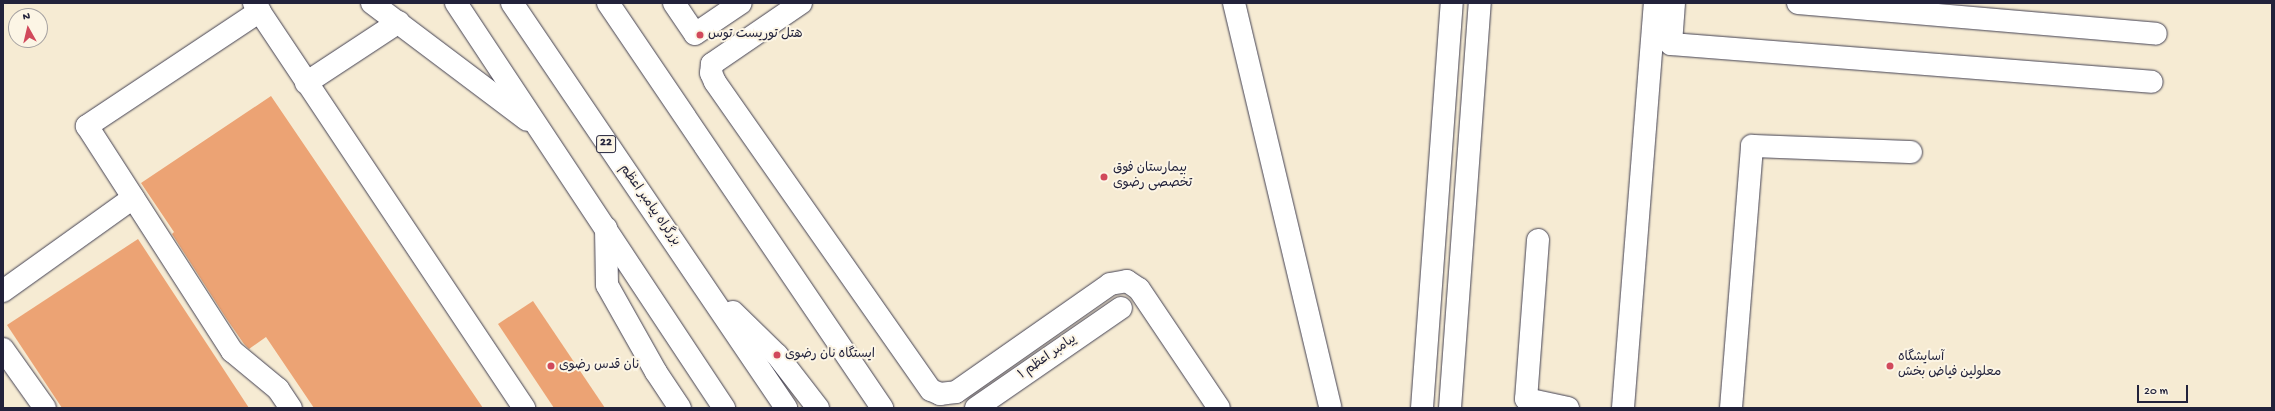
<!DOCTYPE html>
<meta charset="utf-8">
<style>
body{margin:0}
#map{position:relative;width:2275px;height:411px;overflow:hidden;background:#f6ebd3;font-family:"Gochi Hand","Playpen Sans Arabic",sans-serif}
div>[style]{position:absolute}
.building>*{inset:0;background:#eca374}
.roads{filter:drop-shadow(0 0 1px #424052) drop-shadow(0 0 1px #424052)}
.minor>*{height:22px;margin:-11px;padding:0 11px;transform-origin:11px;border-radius:11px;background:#fff}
.highway>*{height:22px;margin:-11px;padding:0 11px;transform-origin:11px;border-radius:11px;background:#fff}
.dots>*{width:11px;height:11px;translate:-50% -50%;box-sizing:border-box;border:2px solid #fcf5e5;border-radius:50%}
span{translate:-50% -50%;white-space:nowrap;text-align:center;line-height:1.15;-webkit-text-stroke:4px #fcf5e5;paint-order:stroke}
.shield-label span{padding:1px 3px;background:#fcf5e5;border:1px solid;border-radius:3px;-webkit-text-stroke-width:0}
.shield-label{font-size:12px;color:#22223b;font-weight:700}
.poi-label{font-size:13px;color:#22223b}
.left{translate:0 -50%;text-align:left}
.street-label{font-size:13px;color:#22223b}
.frame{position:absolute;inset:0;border:4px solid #22223b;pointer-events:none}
.north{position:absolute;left:8px;top:8px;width:40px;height:40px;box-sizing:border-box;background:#fcf5e5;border:1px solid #a5a1a1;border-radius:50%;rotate:352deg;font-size:11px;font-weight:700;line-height:16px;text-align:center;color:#22223b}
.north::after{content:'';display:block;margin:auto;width:14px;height:18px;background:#d1495b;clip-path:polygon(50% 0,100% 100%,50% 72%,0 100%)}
.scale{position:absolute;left:2137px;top:385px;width:51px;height:18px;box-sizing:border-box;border:2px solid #22223b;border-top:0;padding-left:5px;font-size:12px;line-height:14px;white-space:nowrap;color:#22223b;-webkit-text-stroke:3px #fcf5e5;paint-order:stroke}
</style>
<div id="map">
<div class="building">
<div style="clip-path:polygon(271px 96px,483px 408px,314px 408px,266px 337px,249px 349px,244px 344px,226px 318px,172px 234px,174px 232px,141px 183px)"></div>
<div style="clip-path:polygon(138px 239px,249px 408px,62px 408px,7px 325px)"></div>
<div style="clip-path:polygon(533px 301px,605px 408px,554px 408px,498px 324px)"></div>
</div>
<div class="roads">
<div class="minor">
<div style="left:254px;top:3px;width:487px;rotate:56.3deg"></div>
<div style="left:608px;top:3px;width:489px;rotate:55.9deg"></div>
<div style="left:674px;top:3px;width:37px;rotate:56deg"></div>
<div style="left:695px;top:34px;width:55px;rotate:-34deg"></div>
<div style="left:801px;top:3px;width:108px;rotate:145.6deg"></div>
<div style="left:712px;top:64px;width:9px;rotate:96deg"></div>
<div style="left:711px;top:73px;width:10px;rotate:66deg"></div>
<div style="left:715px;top:82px;width:376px;rotate:55deg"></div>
<div style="left:931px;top:390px;width:10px;rotate:24deg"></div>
<div style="left:940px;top:394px;width:16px;rotate:-7deg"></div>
<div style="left:956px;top:392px;width:188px;rotate:-35deg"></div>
<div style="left:1110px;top:284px;width:17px;rotate:-10deg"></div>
<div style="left:1127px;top:281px;width:14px;rotate:34deg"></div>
<div style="left:1139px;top:289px;width:143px;rotate:56.1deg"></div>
<div style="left:1234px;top:3px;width:415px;rotate:76.6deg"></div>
<div style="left:1674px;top:3px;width:41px;rotate:94.2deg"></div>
<div style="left:1671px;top:44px;width:482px;rotate:4.5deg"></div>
<div style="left:1798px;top:3px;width:359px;rotate:4.9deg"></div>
<div style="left:260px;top:11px;width:208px;rotate:146.4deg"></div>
<div style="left:87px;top:126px;width:268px;rotate:57.2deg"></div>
<div style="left:232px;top:351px;width:60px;rotate:39.6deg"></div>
<div style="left:278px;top:389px;width:23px;rotate:56deg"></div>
<div style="left:306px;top:83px;width:111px;rotate:-33.3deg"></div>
<div style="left:606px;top:228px;width:57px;rotate:89deg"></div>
<div style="left:607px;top:285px;width:100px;rotate:60.6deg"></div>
<div style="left:656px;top:372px;width:43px;rotate:56.3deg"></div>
<div style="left:1538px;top:240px;width:159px;rotate:94.3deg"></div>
<div style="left:1526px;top:399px;width:43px;rotate:12.1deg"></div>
<div style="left:3px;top:291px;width:160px;rotate:-35.6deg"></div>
<div style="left:3px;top:349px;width:72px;rotate:54.6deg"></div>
<div style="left:976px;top:408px;width:176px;rotate:-34.6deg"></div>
<div style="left:1422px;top:408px;width:406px;rotate:-85.8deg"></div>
<div style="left:1450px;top:408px;width:406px;rotate:-85.8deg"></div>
<div style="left:1623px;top:408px;width:406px;rotate:-85.5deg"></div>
<div style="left:1731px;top:408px;width:263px;rotate:-85.4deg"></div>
<div style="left:1752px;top:146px;width:159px;rotate:2.2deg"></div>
</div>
<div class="highway">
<div style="left:372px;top:3px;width:194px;rotate:37deg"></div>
<div style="left:456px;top:3px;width:486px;rotate:56.5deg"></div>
<div style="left:512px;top:3px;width:489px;rotate:55.9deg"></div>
<div style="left:733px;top:312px;width:62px;rotate:44.3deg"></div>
<div style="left:777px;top:355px;width:67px;rotate:52.3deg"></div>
</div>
</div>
<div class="dots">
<div style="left:700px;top:35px;background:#d1495b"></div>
<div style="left:1104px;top:177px;background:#d1495b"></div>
<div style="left:777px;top:355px;background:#d1495b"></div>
<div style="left:551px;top:366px;background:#d1495b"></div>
<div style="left:1890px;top:366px;background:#d1495b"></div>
</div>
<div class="shield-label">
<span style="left:606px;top:144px">22</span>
</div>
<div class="poi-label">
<span class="left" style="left:708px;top:35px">هتل توریست توس</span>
<span class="left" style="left:1113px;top:177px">بیمارستان فوق<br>تخصصی رضوی</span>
<span class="left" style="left:785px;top:355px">ایستگاه نان رضوی</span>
<span class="left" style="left:1898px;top:366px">آسایشگاه<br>معلولین فیاض بخش</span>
<span class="left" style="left:559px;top:366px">نان قدس رضوی</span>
</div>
<div class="street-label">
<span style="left:649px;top:206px;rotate:55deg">بزرگراه پیامبر اعظم</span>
<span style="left:1048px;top:358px;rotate:-35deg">پیامبر اعظم ۱</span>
</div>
<div class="frame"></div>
<div class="north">N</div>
<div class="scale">20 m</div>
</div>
